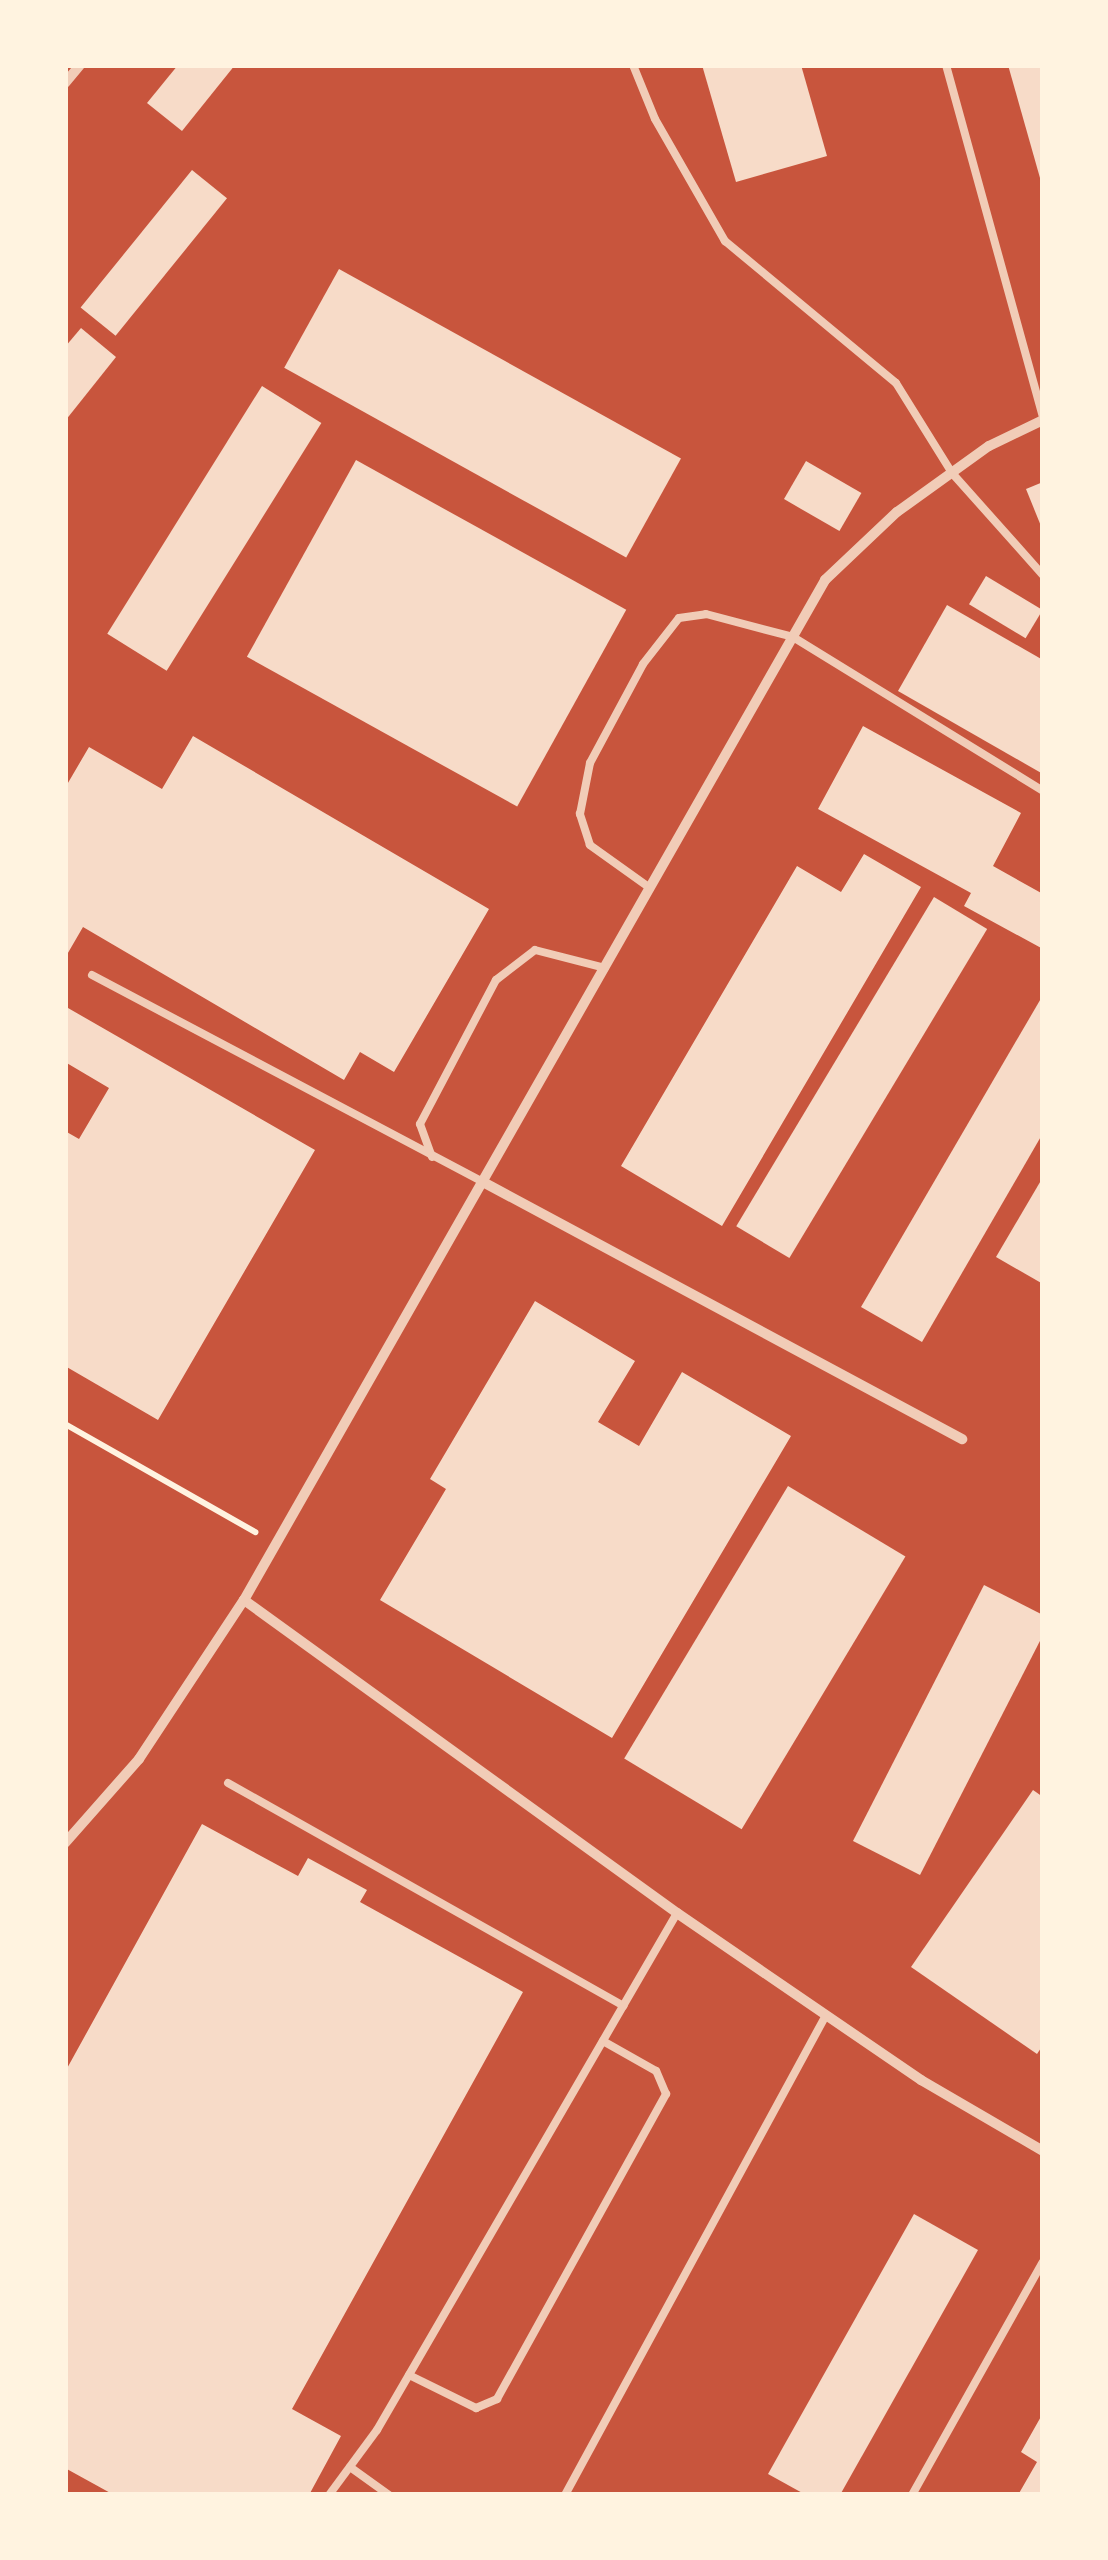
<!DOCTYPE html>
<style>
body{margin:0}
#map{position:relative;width:1108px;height:2560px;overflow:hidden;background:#c8553d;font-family:"IBM Plex Sans",sans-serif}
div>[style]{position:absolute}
.building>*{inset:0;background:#f7dbc8;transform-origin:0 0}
.path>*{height:6px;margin:-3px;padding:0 3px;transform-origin:3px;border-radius:3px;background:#fff3e0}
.service>*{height:8px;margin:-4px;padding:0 4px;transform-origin:4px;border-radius:4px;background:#f1ccb7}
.minor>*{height:10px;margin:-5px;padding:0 5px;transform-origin:5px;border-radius:5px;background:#f1ccb7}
span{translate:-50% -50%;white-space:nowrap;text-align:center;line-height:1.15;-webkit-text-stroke:10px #fff3e0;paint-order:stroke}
.frame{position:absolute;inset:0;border:68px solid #fff3e0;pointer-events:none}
</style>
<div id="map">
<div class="building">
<div style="clip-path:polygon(178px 65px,235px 65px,182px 131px,147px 103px)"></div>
<div style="clip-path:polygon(702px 65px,801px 65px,827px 156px,736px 182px)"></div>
<div style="clip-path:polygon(1008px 65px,1043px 65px,1043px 185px,1042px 185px)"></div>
<div style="left:192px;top:170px;width:45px;height:177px;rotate:39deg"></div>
<div style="left:339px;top:269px;width:391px;height:113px;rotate:29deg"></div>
<div style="clip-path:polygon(81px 328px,116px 357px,65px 421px,65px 347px)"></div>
<div style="left:262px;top:386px;width:70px;height:292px;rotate:32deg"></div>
<div style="left:356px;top:460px;width:309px;height:225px;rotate:29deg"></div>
<div style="left:806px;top:461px;width:64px;height:44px;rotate:30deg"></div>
<div style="clip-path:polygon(1043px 482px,1043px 531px,1026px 489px)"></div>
<div style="left:986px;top:576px;width:66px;height:33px;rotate:31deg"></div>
<div style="clip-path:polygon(947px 605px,1043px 660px,1043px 774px,898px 691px)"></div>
<div style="clip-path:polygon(863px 726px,1021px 813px,993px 866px,1043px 894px,1043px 949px,964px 906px,971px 893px,818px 809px)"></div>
<div style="clip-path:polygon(193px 736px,489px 909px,394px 1072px,360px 1052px,344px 1080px,83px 927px,65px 958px,65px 788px,89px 747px,162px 789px)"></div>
<div style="clip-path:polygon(864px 854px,921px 887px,722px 1226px,621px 1166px,797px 866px,841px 892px)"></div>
<div style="left:934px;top:897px;width:62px;height:384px;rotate:31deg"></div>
<div style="clip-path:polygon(1043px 995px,1043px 1133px,922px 1342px,861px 1307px)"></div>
<div style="clip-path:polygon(68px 1008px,315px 1150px,158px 1420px,65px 1366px,65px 1131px,79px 1139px,109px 1088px,65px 1062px)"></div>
<div style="clip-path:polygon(1043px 1177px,1043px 1284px,996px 1257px)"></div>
<div style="clip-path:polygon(535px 1301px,635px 1361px,598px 1422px,639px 1446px,682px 1372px,791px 1436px,612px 1738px,380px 1600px,446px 1489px,430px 1479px)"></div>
<div style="left:788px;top:1486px;width:137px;height:318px;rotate:31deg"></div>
<div style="clip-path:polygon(984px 1585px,1043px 1615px,1043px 1635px,920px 1875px,853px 1841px)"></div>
<div style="clip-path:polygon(1033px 1790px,1043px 1797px,1043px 2045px,1037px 2054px,911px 1967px)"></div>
<div style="clip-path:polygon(202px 1824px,298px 1876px,308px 1858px,367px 1890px,360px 1902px,523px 1992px,292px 2409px,341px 2436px,309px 2495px,114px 2495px,65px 2468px,65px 2072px)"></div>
<div style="clip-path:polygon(914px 2214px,978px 2250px,840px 2495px,806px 2495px,768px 2474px)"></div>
<div style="clip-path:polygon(1043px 2413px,1043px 2495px,1018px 2495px,1037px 2462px,1021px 2452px)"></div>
</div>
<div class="path">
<div style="left:65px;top:1424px;width:219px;rotate:29.6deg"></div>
</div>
<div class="service">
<div style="left:633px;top:65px;width:58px;rotate:67.8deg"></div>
<div style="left:655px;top:119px;width:141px;rotate:60.2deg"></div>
<div style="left:725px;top:241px;width:222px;rotate:39.7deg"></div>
<div style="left:896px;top:383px;width:106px;rotate:58.1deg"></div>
<div style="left:952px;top:473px;width:137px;rotate:48.3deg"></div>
<div style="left:946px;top:65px;width:364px;rotate:74.6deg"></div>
<div style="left:650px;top:888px;width:74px;rotate:-144.4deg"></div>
<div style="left:590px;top:845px;width:33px;rotate:-108deg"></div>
<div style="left:580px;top:814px;width:52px;rotate:-78.9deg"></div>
<div style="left:590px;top:763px;width:112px;rotate:-61.8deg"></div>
<div style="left:643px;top:664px;width:58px;rotate:-52deg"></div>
<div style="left:679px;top:618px;width:27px;rotate:-8deg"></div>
<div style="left:706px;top:614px;width:90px;rotate:14.8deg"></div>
<div style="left:793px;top:637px;width:294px;rotate:31.6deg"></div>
<div style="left:92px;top:975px;width:442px;rotate:27.9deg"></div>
<div style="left:432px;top:1157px;width:35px;rotate:-110deg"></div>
<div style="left:420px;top:1124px;width:163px;rotate:-62.2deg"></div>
<div style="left:496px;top:980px;width:49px;rotate:-37.6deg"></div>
<div style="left:535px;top:950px;width:72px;rotate:14.4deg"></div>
<div style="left:228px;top:1783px;width:454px;rotate:29.4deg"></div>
<div style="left:409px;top:2375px;width:75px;rotate:26.2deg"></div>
<div style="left:476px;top:2408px;width:23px;rotate:-23deg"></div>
<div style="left:497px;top:2399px;width:349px;rotate:-61deg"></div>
<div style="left:666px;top:2094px;width:25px;rotate:-113deg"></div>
<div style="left:656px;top:2071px;width:61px;rotate:-150.5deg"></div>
<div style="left:350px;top:2467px;width:48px;rotate:35.7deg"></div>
<div style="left:329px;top:2495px;width:81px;rotate:-53.6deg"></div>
<div style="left:377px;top:2430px;width:598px;rotate:-59.87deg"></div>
<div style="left:565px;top:2495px;width:546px;rotate:-61.46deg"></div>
<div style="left:912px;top:2495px;width:267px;rotate:-60.7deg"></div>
</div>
<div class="minor">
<div style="left:65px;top:83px;width:23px;rotate:-50deg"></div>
<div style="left:483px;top:1182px;width:544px;rotate:28.22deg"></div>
<div style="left:244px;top:1600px;width:534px;rotate:35.86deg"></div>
<div style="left:677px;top:1913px;width:296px;rotate:34.4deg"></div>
<div style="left:921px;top:2080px;width:141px;rotate:30.2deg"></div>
<div style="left:65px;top:1843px;width:112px;rotate:-48.6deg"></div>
<div style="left:139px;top:1759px;width:191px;rotate:-56.6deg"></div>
<div style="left:244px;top:1600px;width:1174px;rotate:-60.33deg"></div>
<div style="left:825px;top:580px;width:99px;rotate:-43.4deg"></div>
<div style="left:897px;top:512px;width:113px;rotate:-35.7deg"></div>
<div style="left:989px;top:446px;width:60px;rotate:-25.7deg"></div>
</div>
<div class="frame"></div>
</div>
